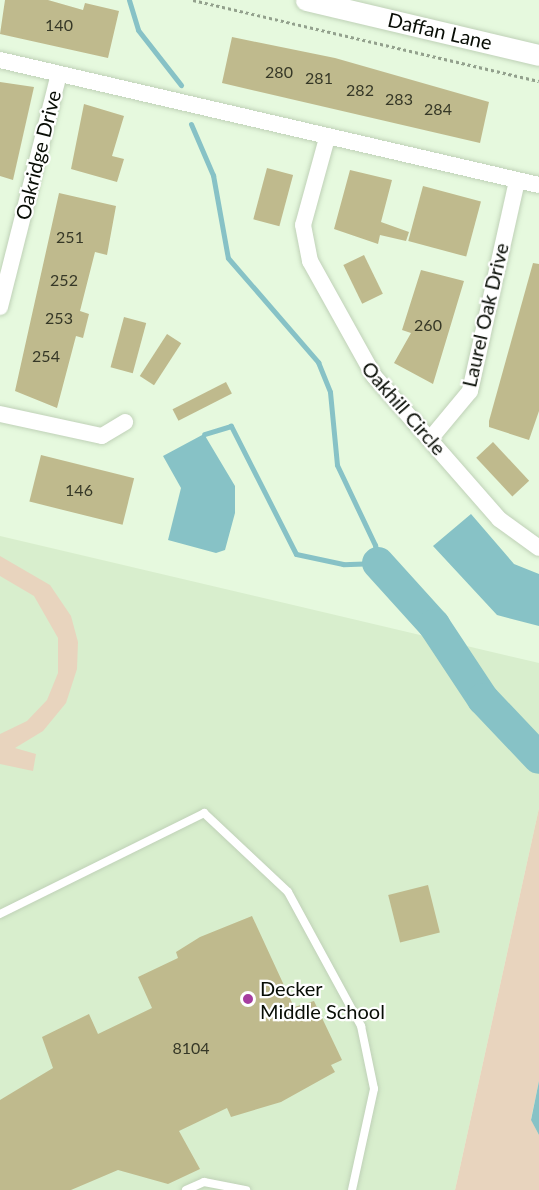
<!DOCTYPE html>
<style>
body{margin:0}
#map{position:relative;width:539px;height:1190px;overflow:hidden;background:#e6f9de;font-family:Lato,sans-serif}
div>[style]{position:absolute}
.built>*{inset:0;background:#d8eecd}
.green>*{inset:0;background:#e8d4be}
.water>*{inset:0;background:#87c2c6}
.stream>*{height:5px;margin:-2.5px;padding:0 2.5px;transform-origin:2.5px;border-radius:2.5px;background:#87c2c6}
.river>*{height:32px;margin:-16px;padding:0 16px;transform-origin:16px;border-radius:16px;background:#87c2c6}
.building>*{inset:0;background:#bfba8d;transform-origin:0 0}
.path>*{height:3px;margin-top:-1.5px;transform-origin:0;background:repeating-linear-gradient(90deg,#93a18d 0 3px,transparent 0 6px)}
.roads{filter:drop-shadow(0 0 2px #bfd1b7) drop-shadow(0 0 2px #bfd1b7)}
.service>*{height:8px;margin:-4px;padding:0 4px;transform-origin:4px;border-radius:4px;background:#fff}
.minor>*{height:16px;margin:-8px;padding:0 8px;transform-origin:8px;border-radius:8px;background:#fff}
.tertiary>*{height:21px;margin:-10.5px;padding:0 10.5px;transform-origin:10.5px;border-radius:10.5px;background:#fff}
.dots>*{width:16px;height:16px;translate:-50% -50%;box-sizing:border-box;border:3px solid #fff;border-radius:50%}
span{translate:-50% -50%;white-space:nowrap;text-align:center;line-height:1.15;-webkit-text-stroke:4.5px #fff;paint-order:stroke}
.number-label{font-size:16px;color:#363827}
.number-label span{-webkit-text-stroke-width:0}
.street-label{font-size:20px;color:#080d05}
.poi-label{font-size:20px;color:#080d05}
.left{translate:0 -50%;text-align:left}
</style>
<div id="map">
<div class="built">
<div style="clip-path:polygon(0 536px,539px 663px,539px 808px,455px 1190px,0 1190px)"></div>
</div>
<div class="green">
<div style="clip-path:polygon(0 556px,50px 585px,71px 616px,78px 642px,77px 669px,66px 703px,43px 731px,15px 748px,36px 754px,33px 771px,0 764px,0 734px,27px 721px,47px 700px,58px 673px,58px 638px,34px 596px,0 576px)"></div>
<div style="clip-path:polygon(539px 808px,539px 1081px,531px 1119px,539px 1135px,539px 1190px,455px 1190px)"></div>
</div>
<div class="water">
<div style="clip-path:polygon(204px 434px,235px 486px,235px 513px,225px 550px,216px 553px,168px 540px,181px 488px,163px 456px)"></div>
<div style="clip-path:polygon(471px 514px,514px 564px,539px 574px,539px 626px,497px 615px,433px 546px)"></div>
<div style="clip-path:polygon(539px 1081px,539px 1135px,531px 1120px)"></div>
</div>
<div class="stream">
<div style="left:129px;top:0;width:31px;rotate:73deg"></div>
<div style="left:138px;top:30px;width:70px;rotate:52deg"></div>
<div style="left:191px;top:124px;width:56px;rotate:66.7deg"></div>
<div style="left:213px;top:175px;width:84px;rotate:79.8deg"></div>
<div style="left:228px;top:258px;width:138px;rotate:49.1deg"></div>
<div style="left:318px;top:362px;width:32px;rotate:68deg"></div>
<div style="left:330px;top:392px;width:73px;rotate:84.5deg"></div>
<div style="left:337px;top:465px;width:89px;rotate:64.6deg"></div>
<div style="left:375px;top:545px;width:18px;rotate:81deg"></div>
<div style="left:378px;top:563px;width:35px;rotate:178deg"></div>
<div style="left:343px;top:564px;width:48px;rotate:-168deg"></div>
<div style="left:296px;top:554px;width:144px;rotate:-116.9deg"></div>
<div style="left:231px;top:426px;width:28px;rotate:163deg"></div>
</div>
<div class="river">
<div style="left:378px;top:563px;width:84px;rotate:47.9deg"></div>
<div style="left:434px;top:625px;width:89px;rotate:56.5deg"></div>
<div style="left:483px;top:699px;width:81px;rotate:46.5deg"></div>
</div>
<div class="building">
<div style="clip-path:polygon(5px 0,48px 0,83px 10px,85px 3px,119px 11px,108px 58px,0 34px)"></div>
<div style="clip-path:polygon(232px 37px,335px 58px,489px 102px,480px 143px,222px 83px)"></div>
<div style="clip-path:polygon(0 82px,34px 87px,13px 180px,0 176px)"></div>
<div style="clip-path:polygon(84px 104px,124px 116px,112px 156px,124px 159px,117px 182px,71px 169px)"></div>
<div style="left:267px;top:168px;width:27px;height:53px;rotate:15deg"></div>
<div style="clip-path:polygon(350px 170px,392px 180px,381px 222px,409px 232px,406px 241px,380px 235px,378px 244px,334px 229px)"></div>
<div style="left:423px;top:186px;width:60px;height:57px;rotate:15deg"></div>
<div style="clip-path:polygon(59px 193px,116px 206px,107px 255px,95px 252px,80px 311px,89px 314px,83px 338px,76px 336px,57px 408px,15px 391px)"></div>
<div style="left:364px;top:255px;width:43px;height:23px;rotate:64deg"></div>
<div style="clip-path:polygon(533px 263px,539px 264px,539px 411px,529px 440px,489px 427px,489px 421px)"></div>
<div style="clip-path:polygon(421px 270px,464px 281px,433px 384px,394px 363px,411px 333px,402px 330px)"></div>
<div style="left:124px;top:317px;width:23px;height:52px;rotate:15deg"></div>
<div style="left:167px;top:334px;width:17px;height:50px;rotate:33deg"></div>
<div style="left:226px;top:382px;width:13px;height:60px;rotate:63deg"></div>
<div style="left:493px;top:442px;width:53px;height:23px;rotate:47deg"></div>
<div style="left:41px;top:455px;width:96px;height:48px;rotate:14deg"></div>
<div style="left:428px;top:885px;width:49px;height:41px;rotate:76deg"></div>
<div style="clip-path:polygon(252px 916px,294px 1007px,314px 1001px,342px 1060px,331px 1065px,335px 1072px,281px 1102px,231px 1117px,227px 1108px,179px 1131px,200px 1169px,168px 1184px,118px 1170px,71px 1190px,0 1190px,0 1100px,53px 1068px,42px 1037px,89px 1014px,98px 1034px,152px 1008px,138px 977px,178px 958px,176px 952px,200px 937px)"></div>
</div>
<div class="path">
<div style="left:193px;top:0;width:355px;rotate:13.2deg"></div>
</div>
<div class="roads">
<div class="service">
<div style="left:0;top:914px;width:228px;rotate:-26.3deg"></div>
<div style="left:204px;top:813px;width:115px;rotate:43.2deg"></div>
<div style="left:288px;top:892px;width:153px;rotate:61.4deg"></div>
<div style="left:361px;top:1026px;width:64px;rotate:78.3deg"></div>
<div style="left:374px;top:1089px;width:103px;rotate:102.3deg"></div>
<div style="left:186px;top:1190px;width:20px;rotate:-24deg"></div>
<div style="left:204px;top:1182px;width:43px;rotate:10.8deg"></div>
</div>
<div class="minor">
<div style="left:0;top:60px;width:553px;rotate:13.06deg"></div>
<div style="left:327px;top:138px;width:90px;rotate:105.4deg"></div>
<div style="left:303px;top:225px;width:37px;rotate:79deg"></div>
<div style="left:310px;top:261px;width:132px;rotate:60.9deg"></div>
<div style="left:374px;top:376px;width:190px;rotate:48.8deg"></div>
<div style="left:499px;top:519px;width:49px;rotate:35.9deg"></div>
<div style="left:0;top:307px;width:240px;rotate:-75.8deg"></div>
<div style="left:0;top:414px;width:104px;rotate:12.2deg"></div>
<div style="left:102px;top:436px;width:27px;rotate:-31deg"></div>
<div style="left:431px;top:438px;width:61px;rotate:-50.3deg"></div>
<div style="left:470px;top:391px;width:216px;rotate:-77.4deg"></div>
</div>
<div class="tertiary">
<div style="left:306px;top:0;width:239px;rotate:13.3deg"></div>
</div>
</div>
<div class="dots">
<div style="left:248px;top:999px;background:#a63d9f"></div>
</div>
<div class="number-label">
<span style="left:59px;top:25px">140</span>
<span style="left:279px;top:72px">280</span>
<span style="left:319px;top:78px">281</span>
<span style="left:360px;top:90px">282</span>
<span style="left:399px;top:99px">283</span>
<span style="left:438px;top:109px">284</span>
<span style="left:70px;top:237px">251</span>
<span style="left:64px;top:280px">252</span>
<span style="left:59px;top:318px">253</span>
<span style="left:428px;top:325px">260</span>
<span style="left:46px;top:356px">254</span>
<span style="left:79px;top:490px">146</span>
<span style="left:191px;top:1048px">8104</span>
</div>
<div class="street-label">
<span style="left:440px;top:31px;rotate:13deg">Daffan Lane</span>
<span style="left:38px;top:155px;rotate:-76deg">Oakridge Drive</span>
<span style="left:485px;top:315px;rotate:-77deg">Laurel Oak Drive</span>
<span style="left:404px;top:408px;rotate:49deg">Oakhill Circle</span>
</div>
<div class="poi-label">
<span class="left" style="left:260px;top:1000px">Decker<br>Middle School</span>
</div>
</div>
